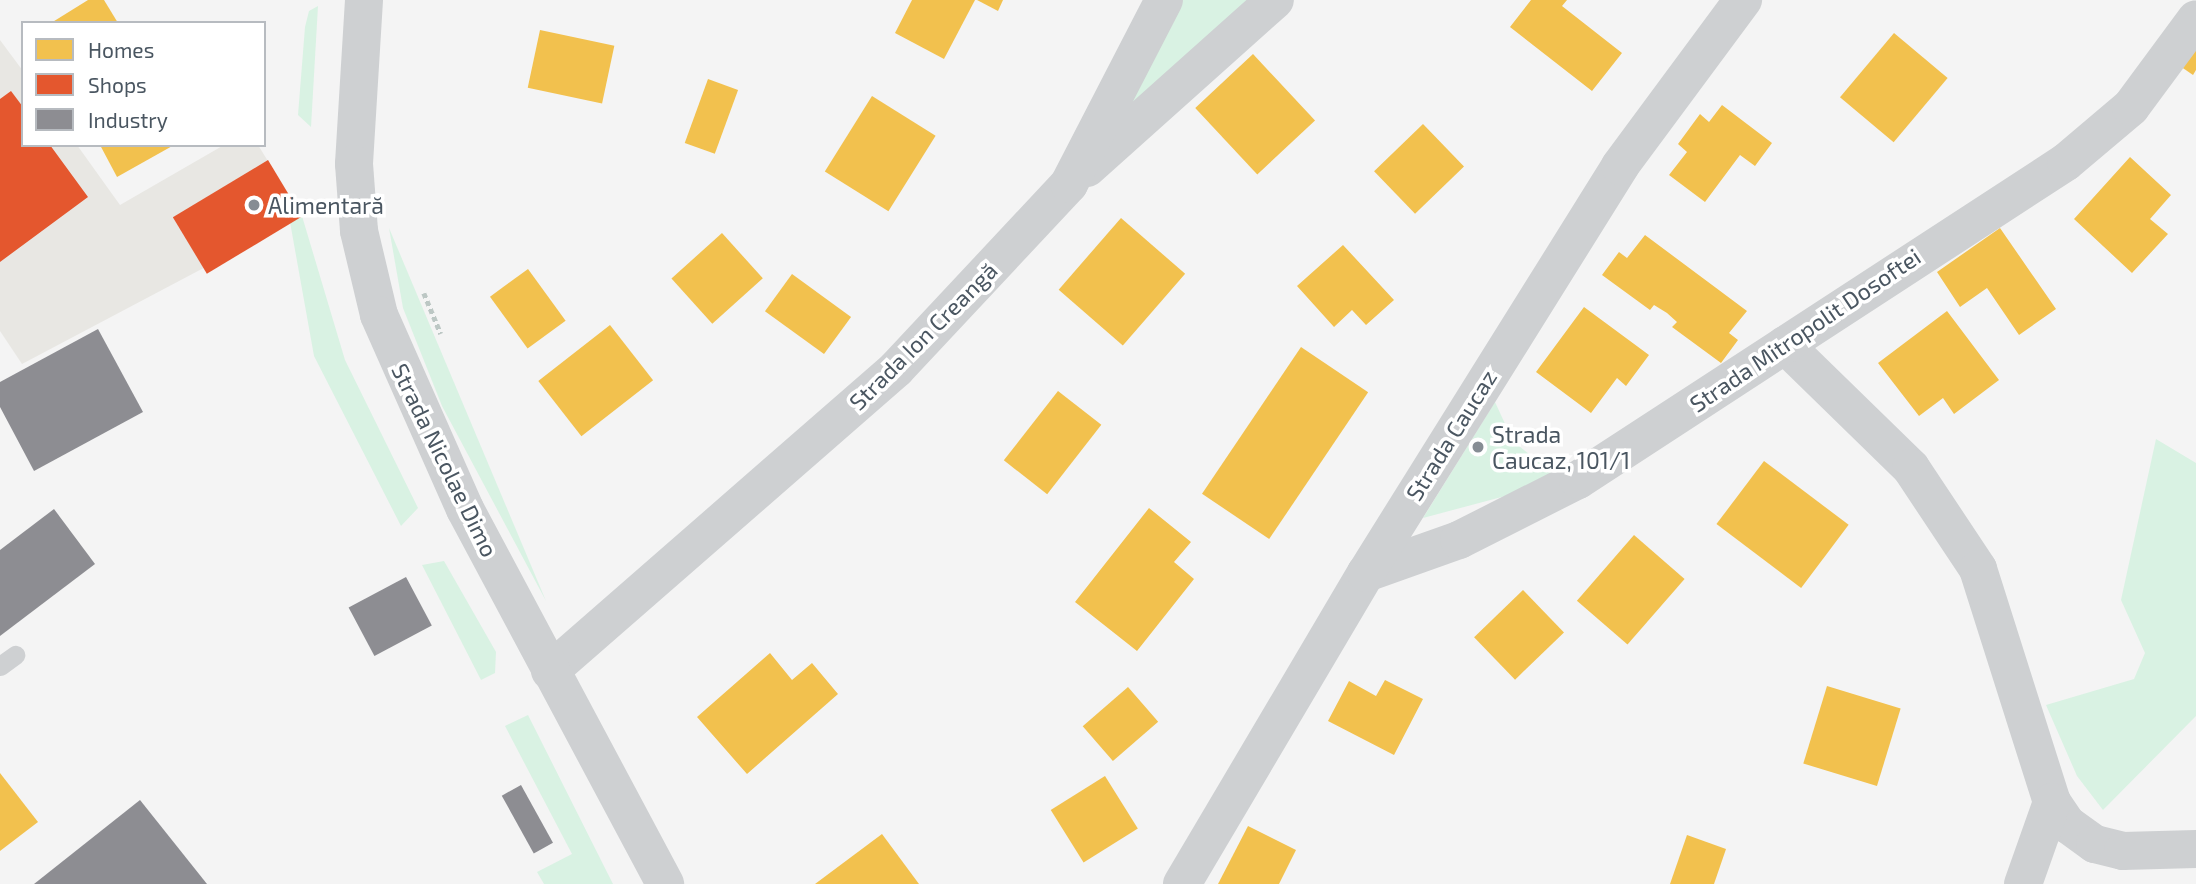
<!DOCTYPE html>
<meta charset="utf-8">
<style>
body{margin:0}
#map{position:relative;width:2196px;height:884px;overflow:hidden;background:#f4f4f4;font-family:"Exo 2",sans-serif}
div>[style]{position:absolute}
.commercial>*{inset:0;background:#e8e7e3}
.green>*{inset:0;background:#d9f2e3}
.homes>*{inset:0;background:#f2c14e;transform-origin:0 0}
.shops>*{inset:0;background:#e4572e;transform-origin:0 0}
.industry>*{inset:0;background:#8d8d92;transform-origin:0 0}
.path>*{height:4.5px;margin-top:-2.25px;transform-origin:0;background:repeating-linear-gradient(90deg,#bcc7c4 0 5px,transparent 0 8.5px)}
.service>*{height:19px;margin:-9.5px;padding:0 9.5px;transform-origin:9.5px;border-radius:9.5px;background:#ced0d2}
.minor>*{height:38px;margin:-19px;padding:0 19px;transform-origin:19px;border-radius:19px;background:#ced0d2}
.tertiary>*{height:38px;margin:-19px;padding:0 19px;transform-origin:19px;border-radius:19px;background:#ced0d2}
.dots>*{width:19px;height:19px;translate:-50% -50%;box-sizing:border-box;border:4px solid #fff;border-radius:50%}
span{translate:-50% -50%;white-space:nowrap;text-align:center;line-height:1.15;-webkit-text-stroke:7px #fff;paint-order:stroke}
.poi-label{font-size:23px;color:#4a5661}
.left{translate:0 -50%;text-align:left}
.street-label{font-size:23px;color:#4a5661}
.legend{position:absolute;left:21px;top:21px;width:245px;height:126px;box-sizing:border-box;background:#fff;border:2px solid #b7bbc0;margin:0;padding:9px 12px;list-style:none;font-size:21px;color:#4a5661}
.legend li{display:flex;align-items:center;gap:14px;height:35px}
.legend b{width:35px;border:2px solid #b7bbc0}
</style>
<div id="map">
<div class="commercial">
<div style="clip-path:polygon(0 40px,23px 71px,23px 145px,77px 145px,120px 205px,224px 145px,258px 145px,302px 216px,22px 364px,0 331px)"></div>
</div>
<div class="green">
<div style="clip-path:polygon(1182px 0,1252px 0,1114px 129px)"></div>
<div style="clip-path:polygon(318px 6px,311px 127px,298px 115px,305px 27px,309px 11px)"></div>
<div style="clip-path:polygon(302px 216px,345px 360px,418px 508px,401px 526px,314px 356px,290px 222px)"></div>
<div style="clip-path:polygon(389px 228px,546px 601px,442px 406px,403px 308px)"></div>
<div style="clip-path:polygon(1495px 402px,1513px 441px,1552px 473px,1535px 488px,1423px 518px)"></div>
<div style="clip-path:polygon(2156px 439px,2196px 463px,2196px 716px,2103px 810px,2077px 776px,2046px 705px,2134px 679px,2145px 653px,2121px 600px)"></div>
<div style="clip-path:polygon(444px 561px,496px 652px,495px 673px,481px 680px,422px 565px)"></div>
<div style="clip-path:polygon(528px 715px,613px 884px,544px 884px,537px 872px,572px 854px,505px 726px)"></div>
</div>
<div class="homes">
<div style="clip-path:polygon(88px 0,104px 0,118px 23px,51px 23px)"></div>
<div style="clip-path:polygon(912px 0,975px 0,944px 59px,895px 33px)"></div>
<div style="clip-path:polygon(977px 0,1003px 0,998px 11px)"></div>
<div style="clip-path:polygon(1531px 0,1567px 0,1562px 6px,1622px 53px,1592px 91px,1510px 27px)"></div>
<div style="left:540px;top:30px;width:76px;height:59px;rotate:12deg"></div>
<div style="left:1894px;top:33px;width:70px;height:84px;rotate:40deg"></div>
<div style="clip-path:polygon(2196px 49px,2196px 70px,2193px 75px,2177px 64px)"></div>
<div style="left:1253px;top:54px;width:91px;height:79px;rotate:47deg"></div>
<div style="left:708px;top:79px;width:32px;height:68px;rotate:20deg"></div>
<div style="left:872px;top:96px;width:75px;height:89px;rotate:32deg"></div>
<div style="clip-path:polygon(1722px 105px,1772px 143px,1755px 166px,1740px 155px,1705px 202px,1669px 175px,1687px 152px,1678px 144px,1700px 114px,1709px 122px)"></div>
<div style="left:1423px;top:124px;width:59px;height:68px;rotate:46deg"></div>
<div style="clip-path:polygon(100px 145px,174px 145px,117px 177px)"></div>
<div style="clip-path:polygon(2130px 157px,2171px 195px,2150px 219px,2168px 234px,2132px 273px,2074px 219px)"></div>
<div style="left:1121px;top:218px;width:85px;height:95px;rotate:41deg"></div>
<div style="clip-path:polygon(2000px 228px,2056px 309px,2019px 335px,1987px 288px,1960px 307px,1937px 272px)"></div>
<div style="left:722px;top:233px;width:61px;height:68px;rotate:48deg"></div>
<div style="clip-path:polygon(1645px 235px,1747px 311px,1729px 333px,1738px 340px,1721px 363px,1672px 327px,1677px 322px,1667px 313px,1654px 305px,1650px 310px,1602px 275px,1619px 252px,1627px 258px)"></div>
<div style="clip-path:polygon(1343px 245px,1394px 300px,1366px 325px,1352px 310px,1334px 327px,1297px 286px)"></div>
<div style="left:528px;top:269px;width:64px;height:47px;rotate:54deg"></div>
<div style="left:792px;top:274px;width:73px;height:46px;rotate:36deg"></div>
<div style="clip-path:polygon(1584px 307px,1649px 355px,1626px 386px,1617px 378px,1591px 413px,1536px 372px)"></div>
<div style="clip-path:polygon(1947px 311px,1999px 380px,1954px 414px,1943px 398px,1919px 416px,1878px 363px)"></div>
<div style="left:610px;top:325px;width:70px;height:91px;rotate:52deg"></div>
<div style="left:1301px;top:347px;width:81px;height:177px;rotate:34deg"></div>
<div style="left:1058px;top:391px;width:55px;height:88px;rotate:38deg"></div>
<div style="left:1764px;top:461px;width:106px;height:79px;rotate:37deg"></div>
<div style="clip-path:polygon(1149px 508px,1191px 542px,1174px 562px,1194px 579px,1137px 651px,1075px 602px)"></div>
<div style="left:1634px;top:535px;width:67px;height:87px;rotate:41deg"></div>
<div style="left:1523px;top:590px;width:59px;height:68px;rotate:46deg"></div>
<div style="clip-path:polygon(770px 653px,792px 680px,812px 663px,838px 694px,747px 774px,697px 717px)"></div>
<div style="clip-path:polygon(1385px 680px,1423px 699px,1394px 755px,1328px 721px,1349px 681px,1376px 696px)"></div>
<div style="left:1827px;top:686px;width:77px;height:81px;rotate:17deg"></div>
<div style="left:1128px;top:687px;width:46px;height:60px;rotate:49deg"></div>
<div style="clip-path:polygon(0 773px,38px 822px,0 851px)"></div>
<div style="left:1105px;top:776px;width:62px;height:64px;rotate:58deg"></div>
<div style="clip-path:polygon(1248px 826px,1296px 850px,1279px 884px,1218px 884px)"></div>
<div style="clip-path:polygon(882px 834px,919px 884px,815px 884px)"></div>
<div style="clip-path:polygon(1687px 835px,1726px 849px,1714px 884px,1670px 884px)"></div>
</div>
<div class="shops">
<div style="clip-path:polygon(11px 91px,23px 107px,23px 145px,50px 145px,88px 197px,0 262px,0 99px)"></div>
<div style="left:268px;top:160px;width:66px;height:111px;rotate:59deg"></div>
</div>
<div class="industry">
<div style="clip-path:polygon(98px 329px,143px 412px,34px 471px,0 407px,0 382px)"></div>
<div style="clip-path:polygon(54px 509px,95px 564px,0 636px,0 550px)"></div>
<div style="left:406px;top:577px;width:55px;height:65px;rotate:62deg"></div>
<div style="left:521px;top:785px;width:66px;height:22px;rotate:61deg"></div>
<div style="clip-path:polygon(140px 800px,207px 884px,34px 884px)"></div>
</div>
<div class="path">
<div style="left:424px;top:293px;width:44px;rotate:67.5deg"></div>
</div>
<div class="service">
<div style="left:0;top:666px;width:19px;rotate:-36deg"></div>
</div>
<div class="minor">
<div style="left:1087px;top:168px;width:252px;rotate:-41.8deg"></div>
<div style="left:1785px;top:345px;width:176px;rotate:44.3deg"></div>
<div style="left:1911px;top:468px;width:121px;rotate:56.4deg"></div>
<div style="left:1978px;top:569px;width:244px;rotate:72.4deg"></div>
<div style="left:2052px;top:802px;width:27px;rotate:56deg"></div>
<div style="left:2067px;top:824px;width:34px;rotate:36deg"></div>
<div style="left:2095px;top:844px;width:29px;rotate:14deg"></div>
<div style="left:2123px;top:851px;width:73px;rotate:-1.6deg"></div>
<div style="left:1366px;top:573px;width:99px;rotate:-19.5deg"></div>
<div style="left:1459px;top:540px;width:133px;rotate:-26.8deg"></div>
<div style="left:1578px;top:480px;width:582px;rotate:-33.09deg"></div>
<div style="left:2066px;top:162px;width:85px;rotate:-40.2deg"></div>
<div style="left:2131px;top:107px;width:109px;rotate:-53.5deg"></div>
<div style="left:550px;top:671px;width:459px;rotate:-41.1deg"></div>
<div style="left:896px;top:369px;width:253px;rotate:-46.9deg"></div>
<div style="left:1069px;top:184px;width:207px;rotate:-62.7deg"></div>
<div style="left:2023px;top:884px;width:87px;rotate:-70.5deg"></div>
</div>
<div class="tertiary">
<div style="left:364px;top:0;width:164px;rotate:93.5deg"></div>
<div style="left:354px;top:164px;width:67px;rotate:85.7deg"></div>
<div style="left:359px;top:231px;width:86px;rotate:76.6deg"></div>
<div style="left:379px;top:315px;width:212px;rotate:66.1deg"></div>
<div style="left:465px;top:509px;width:425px;rotate:61.9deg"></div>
<div style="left:1182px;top:884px;width:361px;rotate:-59.4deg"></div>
<div style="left:1366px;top:573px;width:480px;rotate:-58deg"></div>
<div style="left:1620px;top:166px;width:207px;rotate:-53.5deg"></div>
</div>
<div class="dots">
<div style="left:254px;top:205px;background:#868d94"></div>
<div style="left:1478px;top:447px;background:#868d94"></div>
</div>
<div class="poi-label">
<span class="left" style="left:268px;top:205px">Alimentară</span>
<span class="left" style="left:1492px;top:447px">Strada<br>Caucaz, 101/1</span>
</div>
<div class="street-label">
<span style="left:1805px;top:330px;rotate:-34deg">Strada Mitropolit Dosoftei</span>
<span style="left:923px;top:336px;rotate:-45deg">Strada Ion Creangă</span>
<span style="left:1451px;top:435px;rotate:-58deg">Strada Caucaz</span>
<span style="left:445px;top:460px;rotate:64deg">Strada Nicolae Dimo</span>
</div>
<ul class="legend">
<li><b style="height:19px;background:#f2c14e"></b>Homes</li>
<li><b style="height:19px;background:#e4572e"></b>Shops</li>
<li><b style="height:19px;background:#8d8d92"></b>Industry</li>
</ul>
</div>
